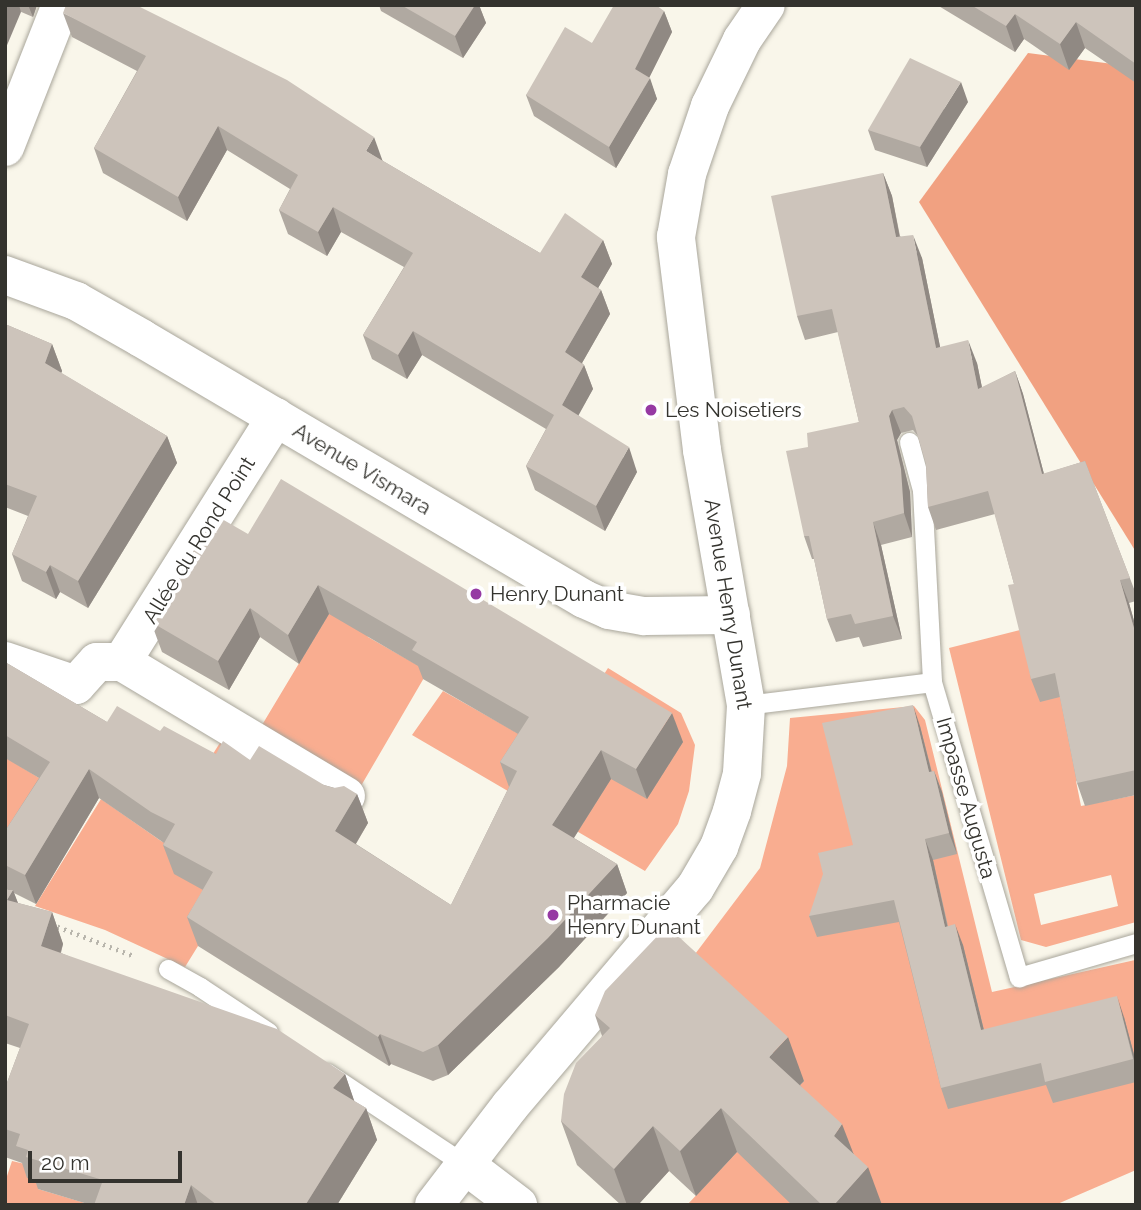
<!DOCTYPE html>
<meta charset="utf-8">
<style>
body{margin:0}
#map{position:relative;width:1141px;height:1210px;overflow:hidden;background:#f9f6ea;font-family:Raleway,sans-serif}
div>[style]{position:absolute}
.green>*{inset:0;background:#f9ad90}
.forest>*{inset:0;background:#f1a181}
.path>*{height:4.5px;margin-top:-2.25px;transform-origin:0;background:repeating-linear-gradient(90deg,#b8b5ac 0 2px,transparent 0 7px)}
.roads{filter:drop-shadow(0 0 2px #a9a69b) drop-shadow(0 0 2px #a9a69b)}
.service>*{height:19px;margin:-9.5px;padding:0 9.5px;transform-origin:9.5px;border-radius:9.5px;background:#fff}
.minor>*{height:38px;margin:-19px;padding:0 19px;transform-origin:19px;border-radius:19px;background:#fff}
.tertiary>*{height:38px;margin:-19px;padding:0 19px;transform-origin:19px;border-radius:19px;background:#fff}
.wall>*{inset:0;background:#b0a9a1}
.shaded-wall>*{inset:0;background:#908983}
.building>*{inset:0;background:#cdc4bb}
.dots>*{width:19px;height:19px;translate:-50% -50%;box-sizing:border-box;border:4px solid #fff;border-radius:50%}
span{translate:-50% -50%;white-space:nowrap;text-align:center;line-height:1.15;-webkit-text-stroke:7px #fff;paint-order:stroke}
.poi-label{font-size:21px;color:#34332e}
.left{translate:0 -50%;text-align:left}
.street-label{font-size:21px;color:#34332e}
.frame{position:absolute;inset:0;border:7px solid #34332e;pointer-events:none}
.scale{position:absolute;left:28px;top:1151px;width:154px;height:32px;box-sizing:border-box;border:4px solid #34332e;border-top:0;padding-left:9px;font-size:21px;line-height:24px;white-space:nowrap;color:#34332e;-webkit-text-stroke:5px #fff;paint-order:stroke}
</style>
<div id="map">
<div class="green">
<div style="clip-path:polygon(346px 585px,368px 637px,428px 671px,358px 791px,259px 730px)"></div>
<div style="clip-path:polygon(evenodd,1114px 606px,1080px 779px,1076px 781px,1081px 806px,1136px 795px,1136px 922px,1046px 947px,1021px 940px,949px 648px,1114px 606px,1111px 875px,1118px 906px,1041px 925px,1034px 894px,1111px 875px)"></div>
<div style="clip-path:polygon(608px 668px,681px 713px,695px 745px,689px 791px,678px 824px,645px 871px,412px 735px,443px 691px,553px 753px)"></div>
<div style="clip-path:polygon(914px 706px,925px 720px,992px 992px,1135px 960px,1136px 1170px,1055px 1205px,687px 1205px,804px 1081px,683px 970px,760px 868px,787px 766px,790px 718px)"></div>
<div style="clip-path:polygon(223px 738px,198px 946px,185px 967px,105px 930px,35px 906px,101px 799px,161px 841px,186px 853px,204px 768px)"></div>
<div style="clip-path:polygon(5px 757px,57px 789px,5px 877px)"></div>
<div style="clip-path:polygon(12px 1161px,25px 1164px,40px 1182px,38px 1189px,85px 1203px,117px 1205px,5px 1205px,5px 1182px)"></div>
</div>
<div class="forest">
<div style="clip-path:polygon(1028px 53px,1136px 67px,1136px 552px,919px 202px)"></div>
</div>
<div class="path">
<div style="left:51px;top:924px;width:89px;rotate:21.1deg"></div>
</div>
<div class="roads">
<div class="service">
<div style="left:909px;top:442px;width:50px;rotate:74.8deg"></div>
<div style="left:922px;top:490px;width:192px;rotate:87deg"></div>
<div style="left:746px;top:705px;width:187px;rotate:-7deg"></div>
<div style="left:932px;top:682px;width:308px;rotate:73.6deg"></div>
<div style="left:1019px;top:977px;width:122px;rotate:-16.2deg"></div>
<div style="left:168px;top:969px;width:37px;rotate:29deg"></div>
<div style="left:200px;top:987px;width:82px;rotate:33.5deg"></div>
<div style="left:327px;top:1073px;width:164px;rotate:33.6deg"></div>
</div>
<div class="minor">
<div style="left:5px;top:147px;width:153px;rotate:-68.5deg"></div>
<div style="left:276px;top:417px;width:289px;rotate:122.2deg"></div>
<div style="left:122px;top:662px;width:261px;rotate:30.9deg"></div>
<div style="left:5px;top:661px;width:75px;rotate:18.7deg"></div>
<div style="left:76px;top:685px;width:31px;rotate:-48deg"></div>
<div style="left:97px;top:662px;width:25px"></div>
<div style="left:464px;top:1164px;width:68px;rotate:37.2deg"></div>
</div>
<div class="tertiary">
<div style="left:5px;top:275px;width:76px;rotate:20.1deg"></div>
<div style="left:76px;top:301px;width:75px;rotate:29.6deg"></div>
<div style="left:141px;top:338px;width:514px;rotate:30.51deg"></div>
<div style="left:584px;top:599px;width:27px;rotate:24deg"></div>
<div style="left:609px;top:610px;width:36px;rotate:10deg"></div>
<div style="left:644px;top:616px;width:87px;rotate:-0.7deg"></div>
<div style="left:434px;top:1205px;width:125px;rotate:-52.5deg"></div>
<div style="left:510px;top:1106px;width:286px;rotate:-49.7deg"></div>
<div style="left:695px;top:888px;width:48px;rotate:-59.7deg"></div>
<div style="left:719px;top:847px;width:38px;rotate:-70deg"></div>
<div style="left:732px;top:811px;width:39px;rotate:-75deg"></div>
<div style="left:742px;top:773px;width:68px;rotate:-86.6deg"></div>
<div style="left:746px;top:705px;width:259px;rotate:-99.8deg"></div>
<div style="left:702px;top:450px;width:215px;rotate:-97deg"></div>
<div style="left:676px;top:237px;width:64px;rotate:-80.1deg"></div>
<div style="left:687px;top:174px;width:72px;rotate:-71.3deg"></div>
<div style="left:710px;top:106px;width:73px;rotate:-64.1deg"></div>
<div style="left:742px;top:40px;width:42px;rotate:-55.6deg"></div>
</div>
</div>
<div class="wall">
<div style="clip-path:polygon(5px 5px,37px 5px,33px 17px)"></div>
<div style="clip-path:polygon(379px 5px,479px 5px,486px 23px,463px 58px,381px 11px)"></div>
<div style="clip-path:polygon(937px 5px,1136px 5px,1136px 83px,1085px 48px,1069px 70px,1024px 39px,1015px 52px)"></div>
<div style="clip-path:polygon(664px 11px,672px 32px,649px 78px,657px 99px,616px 168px,534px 116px,526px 95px,592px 43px)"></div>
<div style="clip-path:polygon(63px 13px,383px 161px,540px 253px,603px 240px,612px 264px,598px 288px,601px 290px,610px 314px,582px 363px,584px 365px,593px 389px,578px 415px,637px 472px,605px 531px,535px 490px,526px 466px,546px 429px,422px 355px,407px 379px,372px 359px,363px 335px,404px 267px,341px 232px,327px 256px,288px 234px,279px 210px,290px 189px,227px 150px,187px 221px,103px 173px,94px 148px,137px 71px,72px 37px)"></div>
<div style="clip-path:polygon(968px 102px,927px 167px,875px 150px,868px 130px)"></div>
<div style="clip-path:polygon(883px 173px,892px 196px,900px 236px,922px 258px,940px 347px,977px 363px,982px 388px,1015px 371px,1023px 394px,1044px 474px,1085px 461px,1136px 594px,1136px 601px,1129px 603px,1136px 628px,1136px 795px,1085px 806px,1077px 783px,1060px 697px,1040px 702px,1031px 679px,1014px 584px,995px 514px,936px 530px,928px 507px,926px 464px,918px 436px,913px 430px,901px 433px,897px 440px,910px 492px,912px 537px,881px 545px,902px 639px,863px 647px,859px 637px,836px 642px,827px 619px,814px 559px,812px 559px,804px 536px,808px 447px,859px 422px,838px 332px,805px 340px,797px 316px)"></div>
<div style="clip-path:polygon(5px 324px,52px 344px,62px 371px,61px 373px,167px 436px,177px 463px,88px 608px,60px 592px,56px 599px,22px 581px,12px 554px,28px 516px,5px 507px)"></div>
<div style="clip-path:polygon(248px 534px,683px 742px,647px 799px,611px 779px,574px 838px,617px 864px,627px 893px,559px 967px,448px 1075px,433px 1081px,391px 1064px,389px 1066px,198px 946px,187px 917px,203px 890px,174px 874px,163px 845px,164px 843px,99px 798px,36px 904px,14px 893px,18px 903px,52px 912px,63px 944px,61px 953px,345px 1074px,354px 1101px,366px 1108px,377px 1140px,337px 1205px,91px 1205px,38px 1189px,35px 1180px,27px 1178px,22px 1163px,5px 1157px,5px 1088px,20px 1048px,5px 1043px,5px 890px,8px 890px,5px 889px,5px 831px,39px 778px,5px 758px,5px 662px,107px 722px,160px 731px,216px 754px,250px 760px,324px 785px,357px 794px,368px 823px,356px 844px,451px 905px,509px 787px,500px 762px,518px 734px,423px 679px,418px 666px,329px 614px,299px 664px,260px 637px,229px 690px,162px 652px,151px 622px)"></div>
<div style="clip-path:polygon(920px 726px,932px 772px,934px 771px,942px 792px,957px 854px,933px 860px,948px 926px,963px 945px,984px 1030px,1124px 1017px,1136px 1062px,1136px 1082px,1053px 1103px,1046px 1085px,948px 1109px,941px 1088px,899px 922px,817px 937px,809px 916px,853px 845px)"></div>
<div style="clip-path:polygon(595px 1015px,804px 1081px,800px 1085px,853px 1153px,882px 1205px,792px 1205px,737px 1152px,696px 1196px,669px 1171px,638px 1205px,621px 1205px,577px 1165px,561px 1121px,602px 1036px)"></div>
</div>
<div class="shaded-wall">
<div style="clip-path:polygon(6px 5px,19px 5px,21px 12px,5px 50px)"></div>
<div style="clip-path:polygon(28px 5px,37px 5px,33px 17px)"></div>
<div style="clip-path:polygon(475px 5px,479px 5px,486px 23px,463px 58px,455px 36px)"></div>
<div style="clip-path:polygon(664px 11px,672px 32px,643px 90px,635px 69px)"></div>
<div style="clip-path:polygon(1015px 14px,1024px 39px,1015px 52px,1006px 26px)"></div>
<div style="clip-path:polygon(1076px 22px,1085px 48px,1069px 70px,1060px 44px)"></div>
<div style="clip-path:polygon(650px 78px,657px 99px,616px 168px,609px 147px)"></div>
<div style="clip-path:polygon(961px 82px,968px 102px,927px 167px,920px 147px)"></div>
<div style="clip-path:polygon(218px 126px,227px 150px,187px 221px,178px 197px)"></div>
<div style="clip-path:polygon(374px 137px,383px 162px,366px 151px)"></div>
<div style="clip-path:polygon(883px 173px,892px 196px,904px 260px,896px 237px)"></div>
<div style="clip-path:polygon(333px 207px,341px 232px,327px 256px,318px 232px)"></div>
<div style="clip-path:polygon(913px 235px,922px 258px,945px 371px,936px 348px)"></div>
<div style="clip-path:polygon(603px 240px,612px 264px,590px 302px,581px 277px)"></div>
<div style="clip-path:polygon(601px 290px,610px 314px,574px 377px,565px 352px)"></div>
<div style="clip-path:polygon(413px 331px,422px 355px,407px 379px,398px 355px)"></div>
<div style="clip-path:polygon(968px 340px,977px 363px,987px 412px,978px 389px)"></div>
<div style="clip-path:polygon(52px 344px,62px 371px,54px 390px,45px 363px)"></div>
<div style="clip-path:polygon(584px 365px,593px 389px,571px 429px,562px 405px)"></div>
<div style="clip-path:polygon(1015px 371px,1023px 394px,1050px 497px,1042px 474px)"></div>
<div style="clip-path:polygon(892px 410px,901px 433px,897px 440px,910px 492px,912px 537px,904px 513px,889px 416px)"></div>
<div style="clip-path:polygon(167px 436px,177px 463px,88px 608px,78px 581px)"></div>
<div style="clip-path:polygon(629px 447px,637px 472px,605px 531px,596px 506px)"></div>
<div style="clip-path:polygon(873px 522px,881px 545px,902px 639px,893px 616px)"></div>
<div style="clip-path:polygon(50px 565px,60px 592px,56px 599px,46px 572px)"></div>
<div style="clip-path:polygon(1120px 580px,1129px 603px,1136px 628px,1136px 635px)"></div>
<div style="clip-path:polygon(318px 585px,329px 614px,299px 664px,288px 635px)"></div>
<div style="clip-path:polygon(250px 608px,260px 637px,229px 690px,218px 661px)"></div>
<div style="clip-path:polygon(913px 705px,920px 726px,937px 794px,929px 772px)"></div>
<div style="clip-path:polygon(672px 713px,683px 742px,647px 799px,636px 769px)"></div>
<div style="clip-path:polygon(601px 750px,611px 779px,563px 855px,552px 825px)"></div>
<div style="clip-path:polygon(89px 769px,99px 798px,36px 904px,25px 875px)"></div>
<div style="clip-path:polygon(934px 771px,942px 792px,957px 854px,949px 833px)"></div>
<div style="clip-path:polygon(357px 794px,368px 823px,346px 860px,335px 831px)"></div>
<div style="clip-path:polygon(925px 839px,933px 860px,952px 948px,945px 927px)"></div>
<div style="clip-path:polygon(617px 864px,627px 893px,559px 967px,448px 1075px,438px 1045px)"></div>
<div style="clip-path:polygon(13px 890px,25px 922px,7px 900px)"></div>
<div style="clip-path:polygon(52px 912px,63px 944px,53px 978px,41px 946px)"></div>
<div style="clip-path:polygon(955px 924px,963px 945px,989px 1051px,981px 1030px)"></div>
<div style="clip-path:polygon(1117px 996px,1124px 1017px,1136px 1062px,1136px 1068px)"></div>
<div style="clip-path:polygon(380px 1034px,391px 1064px,389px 1066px,378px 1037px)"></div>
<div style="clip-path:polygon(788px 1037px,804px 1081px,785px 1101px,769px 1057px)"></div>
<div style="clip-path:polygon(345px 1074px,356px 1106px,333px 1088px)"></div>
<div style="clip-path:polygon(366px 1108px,377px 1140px,337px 1205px,306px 1205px,306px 1204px)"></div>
<div style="clip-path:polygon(721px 1108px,737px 1152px,696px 1196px,680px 1151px)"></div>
<div style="clip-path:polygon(842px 1124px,859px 1168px,834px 1136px)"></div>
<div style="clip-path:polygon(653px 1126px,669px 1171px,638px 1205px,627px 1205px,614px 1169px)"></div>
<div style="clip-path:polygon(868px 1167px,882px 1205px,834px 1205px)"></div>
<div style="clip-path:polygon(191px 1185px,198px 1205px,184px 1205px)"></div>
</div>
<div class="building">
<div style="clip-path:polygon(66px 5px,136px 5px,287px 80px,374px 137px,366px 151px,540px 253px,565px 213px,603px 240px,581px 277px,601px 290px,565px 352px,584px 365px,562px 405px,629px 447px,596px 506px,526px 466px,554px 415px,413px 331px,398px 355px,363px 335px,413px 253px,333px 207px,318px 232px,279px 210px,298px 175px,218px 126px,178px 197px,94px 148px,146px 56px,63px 13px)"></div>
<div style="clip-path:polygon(401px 5px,475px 5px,455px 36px)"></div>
<div style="clip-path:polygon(614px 5px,656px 5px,664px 11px,635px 69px,650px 78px,609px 147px,526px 95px,565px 27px,592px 43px)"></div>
<div style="clip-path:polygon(971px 5px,1136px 5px,1136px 64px,1076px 22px,1060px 44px,1015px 14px,1006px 26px)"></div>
<div style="clip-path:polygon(910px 58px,961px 82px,920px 147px,868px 130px)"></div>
<div style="clip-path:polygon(883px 173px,896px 237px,913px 235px,936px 348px,968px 340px,978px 389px,1015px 371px,1042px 474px,1085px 461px,1130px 578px,1120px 580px,1136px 635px,1136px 770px,1077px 783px,1055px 673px,1031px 679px,1008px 585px,1014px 584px,988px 491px,928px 507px,926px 464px,912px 416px,904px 407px,892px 410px,889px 416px,901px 469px,904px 513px,873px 522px,893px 616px,855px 624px,851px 614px,827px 619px,809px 536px,804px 536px,786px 451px,808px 447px,807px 433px,859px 422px,832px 309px,797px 316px,771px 196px)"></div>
<div style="clip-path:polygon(5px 324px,52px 344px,45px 363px,167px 436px,78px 581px,50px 565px,46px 572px,12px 554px,37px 496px,5px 484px)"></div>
<div style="clip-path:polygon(281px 479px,672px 713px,636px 769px,601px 750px,552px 825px,617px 864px,548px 938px,438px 1045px,423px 1052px,380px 1034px,378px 1037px,187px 917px,213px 872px,163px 845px,175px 824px,151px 812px,89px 769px,25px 875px,5px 865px,5px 831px,50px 762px,5px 735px,5px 662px,107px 722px,117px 706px,160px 731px,164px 726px,216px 754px,223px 741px,250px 760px,259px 746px,324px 785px,334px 788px,344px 786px,357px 794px,335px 831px,451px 905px,517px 771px,500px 762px,529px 717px,412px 650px,417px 642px,318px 585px,288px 635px,250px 608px,218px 661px,151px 622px,215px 515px,248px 534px)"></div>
<div style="clip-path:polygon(913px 705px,929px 772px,934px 771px,949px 833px,925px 839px,945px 927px,955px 924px,981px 1030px,1117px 996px,1133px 1059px,1045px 1082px,1041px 1063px,941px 1088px,894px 900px,809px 916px,823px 874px,818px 853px,853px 845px,822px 723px)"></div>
<div style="clip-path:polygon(5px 890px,13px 890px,7px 900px,52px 912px,41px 946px,277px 1029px,345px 1074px,333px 1088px,366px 1108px,306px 1204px,295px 1205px,217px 1205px,191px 1185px,184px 1205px,94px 1205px,103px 1180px,26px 1157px,28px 1150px,16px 1146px,20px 1134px,5px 1129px,5px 1088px,29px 1024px,5px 1015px)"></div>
<div style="clip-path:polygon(667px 926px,788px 1037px,769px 1057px,842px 1124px,834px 1136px,868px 1167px,834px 1205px,822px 1205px,721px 1108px,680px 1151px,653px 1126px,614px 1169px,561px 1121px,564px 1094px,576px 1063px,610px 1028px,595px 1015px,605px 991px)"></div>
</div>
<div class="dots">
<div style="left:651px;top:410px;background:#9639a3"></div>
<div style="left:476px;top:594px;background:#9639a3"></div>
<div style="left:553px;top:915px;background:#9639a3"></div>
</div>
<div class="poi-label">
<span class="left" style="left:665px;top:410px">Les Noisetiers</span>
<span class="left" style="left:490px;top:594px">Henry Dunant</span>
<span class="left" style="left:567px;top:915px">Pharmacie<br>Henry Dunant</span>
</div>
<div class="street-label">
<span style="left:362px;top:469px;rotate:31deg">Avenue Vismara</span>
<span style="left:199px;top:540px;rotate:-58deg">Allée du Rond Point</span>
<span style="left:728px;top:604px;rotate:81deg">Avenue Henry Dunant</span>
<span style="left:966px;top:798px;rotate:74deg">Impasse Augusta</span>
</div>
<div class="frame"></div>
<div class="scale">20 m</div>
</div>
